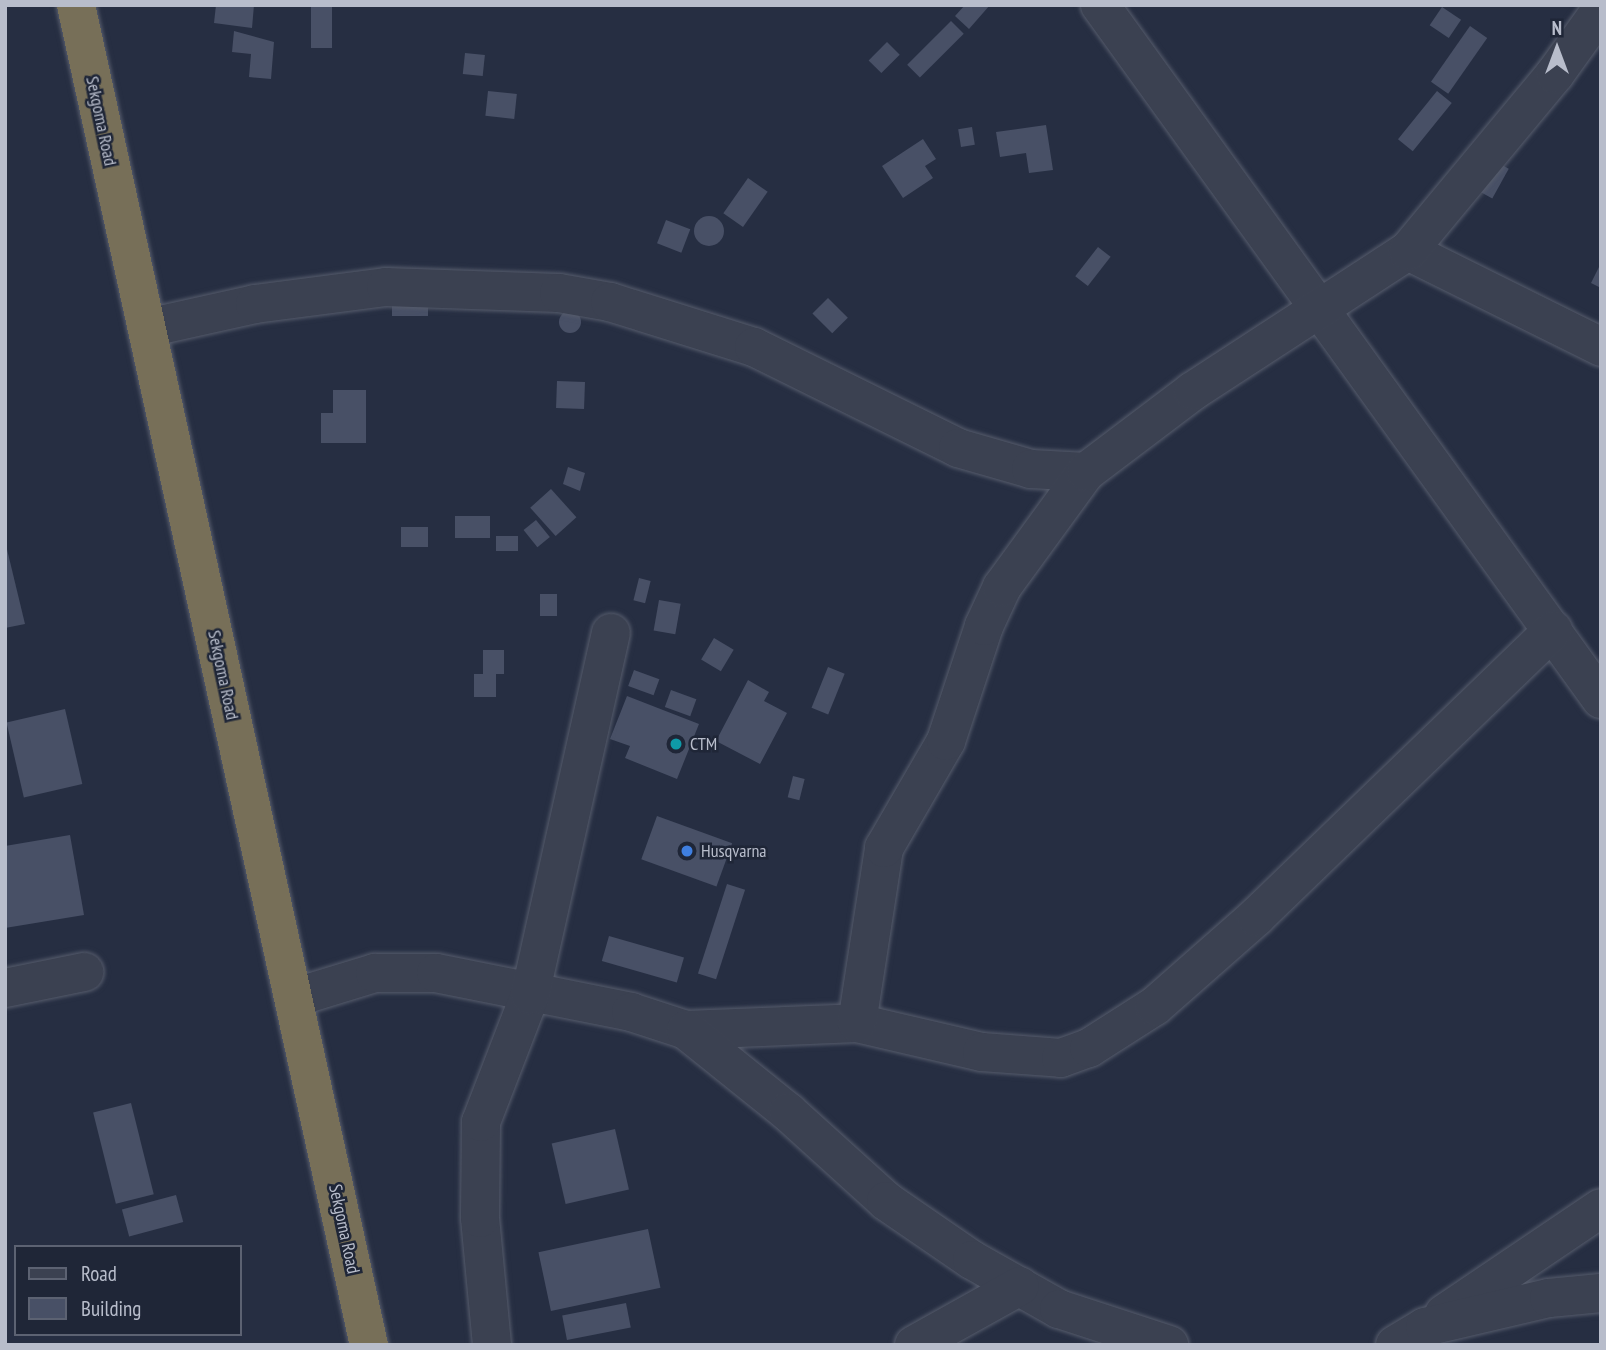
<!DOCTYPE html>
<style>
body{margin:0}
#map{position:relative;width:1606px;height:1350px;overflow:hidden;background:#262e42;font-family:"PT Sans Narrow",sans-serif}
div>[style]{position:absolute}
.building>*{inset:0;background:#485066;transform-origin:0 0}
.round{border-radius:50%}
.roads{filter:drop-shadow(0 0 2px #565c6c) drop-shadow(0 0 2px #565c6c)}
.minor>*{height:38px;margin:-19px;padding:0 19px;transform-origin:19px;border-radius:19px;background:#3b4151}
.highway>*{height:38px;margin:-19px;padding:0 19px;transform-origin:19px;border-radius:19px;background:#776f58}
.dots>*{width:19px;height:19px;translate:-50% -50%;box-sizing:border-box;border:4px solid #1f2637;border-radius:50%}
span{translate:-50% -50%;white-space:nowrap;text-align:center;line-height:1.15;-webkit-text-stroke:5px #1f2637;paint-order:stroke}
.street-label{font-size:18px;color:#b8bdcb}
.poi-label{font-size:18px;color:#b8bdcb}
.left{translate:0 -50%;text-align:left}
.frame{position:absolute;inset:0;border:7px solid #b8bdcb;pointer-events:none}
.legend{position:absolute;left:14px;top:1245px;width:228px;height:91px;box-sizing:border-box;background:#1f2637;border:2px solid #5c6272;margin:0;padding:9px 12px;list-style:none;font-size:21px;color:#b8bdcb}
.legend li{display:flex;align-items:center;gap:14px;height:35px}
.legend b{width:35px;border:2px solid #5c6272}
.north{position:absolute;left:1522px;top:14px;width:70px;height:70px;-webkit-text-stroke:5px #1f2637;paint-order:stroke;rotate:0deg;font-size:19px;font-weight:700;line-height:28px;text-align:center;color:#b8bdcb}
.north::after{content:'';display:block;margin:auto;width:24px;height:32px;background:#b8bdcb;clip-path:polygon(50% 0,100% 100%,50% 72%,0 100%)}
</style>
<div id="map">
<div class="building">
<div style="clip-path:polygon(216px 5px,254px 5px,252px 28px,214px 23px)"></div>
<div style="left:311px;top:5px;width:21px;height:43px"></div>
<div style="clip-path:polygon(965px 5px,990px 5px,969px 29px,955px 16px)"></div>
<div style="left:1442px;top:7px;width:23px;height:22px;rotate:34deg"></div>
<div style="left:951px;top:21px;width:18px;height:62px;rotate:45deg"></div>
<div style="left:1470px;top:26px;width:21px;height:68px;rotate:35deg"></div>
<div style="clip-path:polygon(234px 31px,274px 42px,271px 79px,249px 77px,251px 54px,232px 52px)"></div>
<div style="left:887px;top:42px;width:18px;height:26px;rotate:45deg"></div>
<div style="left:465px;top:53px;width:20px;height:21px;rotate:6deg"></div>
<div style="left:488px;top:91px;width:29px;height:25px;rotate:6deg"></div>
<div style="left:1437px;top:91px;width:19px;height:62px;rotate:39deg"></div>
<div style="clip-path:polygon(1046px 125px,1053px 170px,1029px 173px,1026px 153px,1000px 157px,996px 132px)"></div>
<div style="left:972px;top:127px;width:18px;height:14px;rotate:81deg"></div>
<div style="clip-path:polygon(923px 139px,936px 159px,925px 166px,933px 178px,903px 198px,882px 166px)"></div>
<div style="left:1493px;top:160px;width:18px;height:34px;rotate:29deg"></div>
<div style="left:748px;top:178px;width:24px;height:43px;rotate:35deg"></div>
<div class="round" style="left:694px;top:216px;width:30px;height:30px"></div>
<div style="left:666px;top:220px;width:26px;height:25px;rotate:21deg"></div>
<div style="left:1098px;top:247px;width:16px;height:37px;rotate:38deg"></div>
<div style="clip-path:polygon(1601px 263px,1601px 288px,1591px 283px)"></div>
<div style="left:392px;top:294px;width:36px;height:22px"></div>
<div style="left:828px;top:298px;width:28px;height:22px;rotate:45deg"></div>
<div class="round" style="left:559px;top:311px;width:22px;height:22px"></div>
<div style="left:557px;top:381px;width:28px;height:27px;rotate:2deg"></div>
<div style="clip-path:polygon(333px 390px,366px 390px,366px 443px,321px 443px,321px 413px,333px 413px)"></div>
<div style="clip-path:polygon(568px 467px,585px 473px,580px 491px,563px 484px)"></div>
<div style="left:551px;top:489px;width:38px;height:28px;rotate:48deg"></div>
<div style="left:490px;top:516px;width:22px;height:35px;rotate:90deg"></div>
<div style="left:536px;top:520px;width:22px;height:16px;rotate:51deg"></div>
<div style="left:428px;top:527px;width:20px;height:27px;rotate:90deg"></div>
<div style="left:496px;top:536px;width:22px;height:15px"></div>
<div style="clip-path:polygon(5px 541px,25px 624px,5px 628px)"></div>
<div style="left:639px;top:578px;width:12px;height:23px;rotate:14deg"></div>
<div style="left:540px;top:594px;width:17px;height:22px"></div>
<div style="left:659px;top:600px;width:22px;height:31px;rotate:10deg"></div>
<div style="left:714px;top:638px;width:23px;height:25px;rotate:31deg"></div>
<div style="clip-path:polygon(483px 650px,504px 650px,504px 674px,496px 674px,496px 697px,474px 697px,474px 674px,483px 674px)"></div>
<div style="left:828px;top:667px;width:18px;height:44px;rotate:22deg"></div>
<div style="left:634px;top:670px;width:27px;height:17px;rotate:20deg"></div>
<div style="clip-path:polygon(748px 680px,769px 692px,764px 701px,787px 713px,760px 764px,716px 741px)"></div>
<div style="left:671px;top:690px;width:27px;height:18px;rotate:20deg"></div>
<div style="clip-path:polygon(627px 696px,699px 724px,677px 779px,625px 758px,630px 746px,610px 739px)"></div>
<div style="left:65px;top:709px;width:77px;height:60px;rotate:77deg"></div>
<div style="left:793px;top:776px;width:12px;height:22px;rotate:14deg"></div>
<div style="left:657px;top:816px;width:80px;height:46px;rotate:20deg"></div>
<div style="clip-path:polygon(70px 835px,84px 915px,5px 928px,5px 846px)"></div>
<div style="left:727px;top:884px;width:19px;height:94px;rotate:18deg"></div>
<div style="left:609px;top:936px;width:78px;height:26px;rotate:16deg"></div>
<div style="left:131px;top:1103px;width:94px;height:39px;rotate:76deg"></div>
<div style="left:615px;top:1129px;width:62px;height:65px;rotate:77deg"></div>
<div style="left:176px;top:1195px;width:28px;height:56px;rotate:75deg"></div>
<div style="left:648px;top:1229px;width:60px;height:112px;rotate:78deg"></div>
<div style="left:626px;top:1303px;width:25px;height:65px;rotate:79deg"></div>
</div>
<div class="roads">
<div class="minor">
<div style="left:1100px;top:5px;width:856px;rotate:54.17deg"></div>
<div style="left:1408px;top:251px;width:216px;rotate:26.4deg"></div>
<div style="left:147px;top:328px;width:111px;rotate:-12.5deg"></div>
<div style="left:255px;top:304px;width:132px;rotate:-7.4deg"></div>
<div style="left:386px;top:287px;width:173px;rotate:2deg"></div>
<div style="left:559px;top:293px;width:52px;rotate:10deg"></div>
<div style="left:610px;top:302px;width:151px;rotate:17.4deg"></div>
<div style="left:754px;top:347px;width:228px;rotate:26.3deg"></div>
<div style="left:958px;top:448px;width:76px;rotate:16deg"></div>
<div style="left:1031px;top:469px;width:55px;rotate:3.1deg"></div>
<div style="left:5px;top:988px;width:81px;rotate:-11.4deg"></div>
<div style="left:293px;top:998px;width:86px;rotate:-17deg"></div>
<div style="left:375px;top:973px;width:61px"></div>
<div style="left:436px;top:973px;width:199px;rotate:11.3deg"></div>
<div style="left:631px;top:1012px;width:58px;rotate:18.1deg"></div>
<div style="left:686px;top:1030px;width:171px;rotate:-2.3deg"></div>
<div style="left:857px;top:1023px;width:128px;rotate:13.1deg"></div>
<div style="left:982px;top:1052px;width:79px;rotate:4.3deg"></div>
<div style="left:1061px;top:1058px;width:30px;rotate:-20deg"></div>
<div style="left:1089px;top:1048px;width:78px;rotate:-32.5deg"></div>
<div style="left:1155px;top:1006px;width:135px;rotate:-41.4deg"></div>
<div style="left:1256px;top:917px;width:413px;rotate:-44deg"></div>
<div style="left:857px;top:1023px;width:177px;rotate:-81.2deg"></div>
<div style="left:884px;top:848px;width:124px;rotate:-59.9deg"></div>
<div style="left:946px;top:741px;width:121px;rotate:-71.7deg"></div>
<div style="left:984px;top:626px;width:43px;rotate:-65.2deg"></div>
<div style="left:1002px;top:587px;width:142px;rotate:-53.9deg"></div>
<div style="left:1086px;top:472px;width:134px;rotate:-37.1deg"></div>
<div style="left:1193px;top:391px;width:257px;rotate:-33.1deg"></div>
<div style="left:1408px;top:251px;width:230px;rotate:-50.3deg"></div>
<div style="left:1555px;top:74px;width:79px;rotate:-54.3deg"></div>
<div style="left:686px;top:1030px;width:131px;rotate:38.8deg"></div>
<div style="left:788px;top:1112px;width:132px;rotate:42.2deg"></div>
<div style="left:886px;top:1201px;width:104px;rotate:34.5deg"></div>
<div style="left:972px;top:1260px;width:100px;rotate:29.4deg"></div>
<div style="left:1059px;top:1309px;width:116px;rotate:18.1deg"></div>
<div style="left:1444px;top:1314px;width:189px;rotate:-34deg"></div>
<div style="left:492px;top:1345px;width:128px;rotate:-95.4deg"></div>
<div style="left:480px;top:1218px;width:96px;rotate:-89.4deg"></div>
<div style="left:481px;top:1122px;width:136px;rotate:-68.9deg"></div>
<div style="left:530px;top:995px;width:371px;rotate:-77.4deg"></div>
<div style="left:914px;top:1345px;width:121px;rotate:-29.1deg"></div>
<div style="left:1395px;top:1345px;width:35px;rotate:-31deg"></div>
<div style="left:1425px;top:1327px;width:127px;rotate:-13.2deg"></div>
<div style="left:1549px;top:1298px;width:52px;rotate:-5.5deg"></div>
</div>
<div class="highway">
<div style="left:76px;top:5px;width:1372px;rotate:77.67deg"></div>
</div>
</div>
<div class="dots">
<div style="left:676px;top:744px;background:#0f9aa8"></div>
<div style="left:687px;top:851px;background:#3f7fe0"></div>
</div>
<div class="street-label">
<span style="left:101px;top:121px;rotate:78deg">Sekgoma Road</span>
<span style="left:223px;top:675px;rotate:78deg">Sekgoma Road</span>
<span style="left:344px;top:1229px;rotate:78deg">Sekgoma Road</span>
</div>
<div class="poi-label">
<span class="left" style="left:690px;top:744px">CTM</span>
<span class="left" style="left:701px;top:851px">Husqvarna</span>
</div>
<div class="frame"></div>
<ul class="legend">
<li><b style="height:9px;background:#3b4151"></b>Road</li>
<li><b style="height:19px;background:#485066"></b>Building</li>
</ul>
<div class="north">N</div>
</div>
